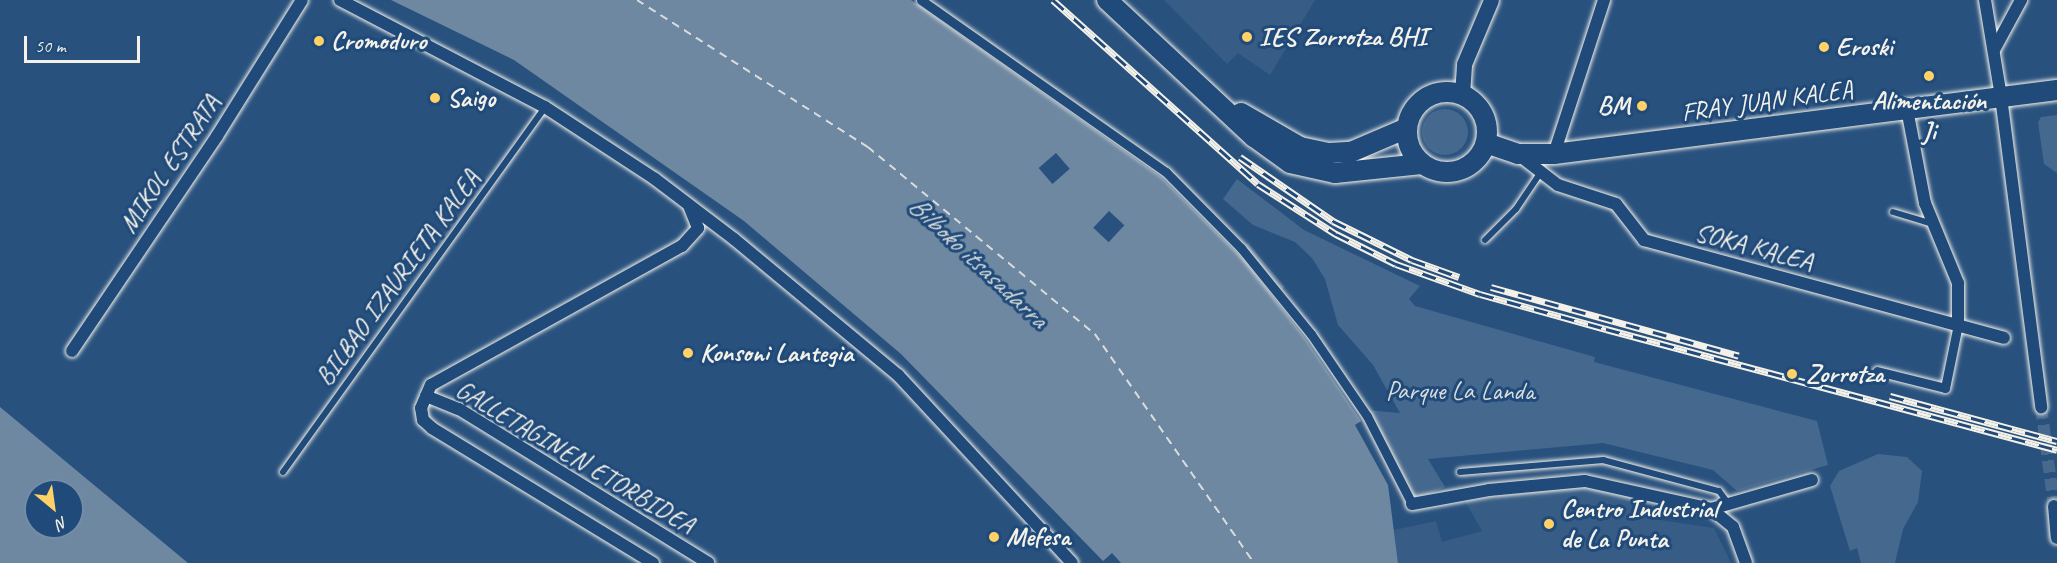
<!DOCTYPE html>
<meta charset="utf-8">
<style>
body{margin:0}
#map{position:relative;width:2057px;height:563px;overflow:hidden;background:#28517e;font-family:Caveat,sans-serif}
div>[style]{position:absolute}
.built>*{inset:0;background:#375d86}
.green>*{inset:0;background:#45688e;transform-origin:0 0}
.round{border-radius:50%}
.water>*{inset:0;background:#6e88a2}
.pier>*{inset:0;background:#28517e;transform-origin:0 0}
.ferry>*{height:1.5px;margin-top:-0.75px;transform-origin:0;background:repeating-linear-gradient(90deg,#d9dcda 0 8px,transparent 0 14px)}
.minor-tunnel>*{height:12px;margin-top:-6px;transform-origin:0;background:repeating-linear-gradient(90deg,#47698e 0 12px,transparent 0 18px)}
.roads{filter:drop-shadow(0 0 2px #f4f1e8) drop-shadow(0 0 2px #f4f1e8)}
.service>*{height:6px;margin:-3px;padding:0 3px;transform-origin:3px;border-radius:3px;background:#1f4a7a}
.pedestrian>*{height:9px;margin:-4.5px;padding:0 4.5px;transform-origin:4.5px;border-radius:4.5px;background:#1f4a7a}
.minor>*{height:12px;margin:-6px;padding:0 6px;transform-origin:6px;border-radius:6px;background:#1f4a7a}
.tertiary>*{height:15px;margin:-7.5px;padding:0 7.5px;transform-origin:7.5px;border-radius:7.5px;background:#1f4a7a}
.primary>*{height:20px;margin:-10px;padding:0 10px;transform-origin:10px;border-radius:10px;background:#1f4a7a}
.primary>.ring{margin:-10px;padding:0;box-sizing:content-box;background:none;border:20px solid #1f4a7a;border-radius:50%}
.rail>*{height:7px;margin-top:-3.5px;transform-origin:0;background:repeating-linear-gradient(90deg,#1f4a7a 0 14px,#f4f1e8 0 28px);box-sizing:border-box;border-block:2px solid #f4f1e8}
.dots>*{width:16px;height:16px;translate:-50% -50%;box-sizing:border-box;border:3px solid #1f4a7a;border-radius:50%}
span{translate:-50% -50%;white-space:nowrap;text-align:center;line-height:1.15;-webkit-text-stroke:6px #1f4a7a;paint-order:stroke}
.poi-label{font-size:26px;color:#f4f1e8;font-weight:700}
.left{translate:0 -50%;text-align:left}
.right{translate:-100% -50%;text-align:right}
.street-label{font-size:26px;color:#f4f1e8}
.park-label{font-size:26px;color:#dadcda}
.water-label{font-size:27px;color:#d9dcda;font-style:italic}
.north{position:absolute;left:24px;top:479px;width:60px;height:60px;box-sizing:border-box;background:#1f4a7a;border:2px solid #748da6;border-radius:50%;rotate:151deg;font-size:16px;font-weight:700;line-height:24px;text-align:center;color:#f4f1e8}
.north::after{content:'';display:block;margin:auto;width:21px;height:27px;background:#ffd166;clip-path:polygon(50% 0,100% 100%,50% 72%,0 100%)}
.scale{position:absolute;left:24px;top:36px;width:116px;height:27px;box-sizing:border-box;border:3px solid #f4f1e8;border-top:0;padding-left:8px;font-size:18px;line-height:21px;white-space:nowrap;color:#f4f1e8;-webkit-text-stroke:4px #1f4a7a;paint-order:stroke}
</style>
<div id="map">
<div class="built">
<div style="clip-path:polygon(1164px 0,1315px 0,1270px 75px,1238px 53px,1227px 64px)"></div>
<div style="clip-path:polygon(1584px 485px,1633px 495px,1653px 519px,1714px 528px,1731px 563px,1398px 563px,1394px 530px,1436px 521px,1442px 542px,1482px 531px,1465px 501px)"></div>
</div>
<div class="green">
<div class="round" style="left:1422px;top:109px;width:46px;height:46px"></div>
<div style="clip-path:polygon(2057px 115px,2057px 173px,2044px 164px,2038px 122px,2041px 117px)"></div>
<div style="clip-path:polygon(1237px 179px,1304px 230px,1420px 286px,1409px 299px,1415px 306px,1595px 357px,1594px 362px,1817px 421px,1828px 465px,1737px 491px,1713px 470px,1603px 443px,1428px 459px,1445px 487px,1415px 500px,1366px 410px,1400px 413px,1373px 365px,1338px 325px,1325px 279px,1312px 258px,1295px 242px,1253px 225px,1223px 199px)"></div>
<div style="left:1248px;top:243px;width:57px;height:5px;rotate:50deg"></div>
<div style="clip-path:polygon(1878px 454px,1907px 457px,1922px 471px,1918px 502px,1903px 529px,1895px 563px,1861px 563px,1857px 548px,1850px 551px,1830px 486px,1839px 471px)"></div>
</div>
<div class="water">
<div style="clip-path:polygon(391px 0,911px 0,1161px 177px,1244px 260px,1305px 338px,1361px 421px,1355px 425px,1388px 485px,1398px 563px,1121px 563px,1112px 553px,1103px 561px,901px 354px,744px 221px,514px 60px)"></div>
<div style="clip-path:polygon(evenodd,0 407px,188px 563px,0 563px,0 407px,36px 491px,72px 491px,72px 527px,36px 527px,36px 491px)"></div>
</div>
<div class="pier">
<div style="left:1056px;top:153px;width:21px;height:23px;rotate:49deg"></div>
<div style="left:1109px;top:211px;width:21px;height:23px;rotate:43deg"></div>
</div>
<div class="ferry">
<div style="left:637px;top:0;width:274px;rotate:32.5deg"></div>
<div style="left:868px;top:147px;width:294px;rotate:39.5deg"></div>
<div style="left:1095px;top:334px;width:279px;rotate:55.2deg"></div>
</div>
<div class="minor-tunnel">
<div style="left:2041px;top:407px;width:100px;rotate:82.5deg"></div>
</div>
<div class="roads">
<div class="service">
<div style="left:1893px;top:212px;width:42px;rotate:16.7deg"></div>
<div style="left:1485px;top:240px;width:44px;rotate:-45deg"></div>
<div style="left:1516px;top:209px;width:45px;rotate:-56deg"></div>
<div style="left:283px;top:472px;width:449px;rotate:-54.3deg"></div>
<div style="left:1460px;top:472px;width:144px;rotate:-4.8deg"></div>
<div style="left:1603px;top:460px;width:120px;rotate:15deg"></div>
<div style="left:1719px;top:491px;width:15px;rotate:53deg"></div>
</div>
<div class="pedestrian">
<div style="left:921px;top:0;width:299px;rotate:35.1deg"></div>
<div style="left:1166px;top:172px;width:107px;rotate:45.4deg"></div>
<div style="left:1241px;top:248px;width:111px;rotate:50.9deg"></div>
<div style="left:1311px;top:334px;width:99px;rotate:55.7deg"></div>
<div style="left:1367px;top:416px;width:99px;rotate:62.9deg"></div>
<div style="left:1877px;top:371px;width:70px;rotate:14deg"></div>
<div style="left:1945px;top:388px;width:65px;rotate:-78.5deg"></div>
</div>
<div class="minor">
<div style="left:340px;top:0;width:231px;rotate:27.6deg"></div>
<div style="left:545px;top:107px;width:131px;rotate:33.2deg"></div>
<div style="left:655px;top:179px;width:99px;rotate:37.2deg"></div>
<div style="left:734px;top:239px;width:213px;rotate:39.7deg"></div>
<div style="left:898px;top:375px;width:256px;rotate:47.2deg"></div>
<div style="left:1985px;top:0;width:98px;rotate:80.6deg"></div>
<div style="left:2001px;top:97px;width:313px;rotate:82.6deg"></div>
<div style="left:1994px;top:50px;width:57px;rotate:-61.6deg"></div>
<div style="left:1907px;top:109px;width:96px;rotate:79.2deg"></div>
<div style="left:1925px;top:203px;width:87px;rotate:67.6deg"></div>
<div style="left:1958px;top:283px;width:41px;rotate:90deg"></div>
<div style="left:1554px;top:154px;width:162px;rotate:-72deg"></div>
<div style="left:1519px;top:155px;width:49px;rotate:37.6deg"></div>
<div style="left:1558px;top:185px;width:61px;rotate:18.1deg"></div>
<div style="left:1616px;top:204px;width:46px;rotate:52.1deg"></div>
<div style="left:1644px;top:240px;width:373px;rotate:15.2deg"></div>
<div style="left:72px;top:351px;width:259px;rotate:-56deg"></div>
<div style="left:217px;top:136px;width:160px;rotate:-58deg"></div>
<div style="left:426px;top:396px;width:35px;rotate:22deg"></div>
<div style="left:459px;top:409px;width:293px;rotate:31.7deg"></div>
<div style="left:1412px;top:504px;width:78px;rotate:-10.3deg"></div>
<div style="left:1489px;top:490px;width:96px;rotate:-5.4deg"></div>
<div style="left:1585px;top:481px;width:129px;rotate:12.5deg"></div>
<div style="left:1711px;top:509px;width:105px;rotate:-16deg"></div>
<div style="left:2054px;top:506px;width:32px;rotate:85deg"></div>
<div style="left:1711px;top:509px;width:28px;rotate:39deg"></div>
<div style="left:1733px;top:527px;width:38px;rotate:70deg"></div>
<div style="left:653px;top:563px;width:259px;rotate:-148.6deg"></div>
<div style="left:432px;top:428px;width:12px;rotate:-138deg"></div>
<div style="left:423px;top:420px;width:12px;rotate:-99deg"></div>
<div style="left:421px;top:408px;width:25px;rotate:-67deg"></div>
<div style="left:431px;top:385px;width:287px;rotate:-29deg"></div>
<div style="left:682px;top:246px;width:24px;rotate:-48deg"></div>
<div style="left:698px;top:228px;width:22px;rotate:-112deg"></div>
</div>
<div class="tertiary">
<div style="left:1462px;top:94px;width:30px;rotate:-86deg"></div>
<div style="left:1464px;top:64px;width:69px;rotate:-67.1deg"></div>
</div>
<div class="primary">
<div style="left:1107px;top:0;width:201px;rotate:43deg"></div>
<div style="left:1254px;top:137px;width:44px;rotate:35.8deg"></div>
<div style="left:1290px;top:163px;width:46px;rotate:12.5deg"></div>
<div style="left:1335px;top:173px;width:87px;rotate:-5.9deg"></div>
<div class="ring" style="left:1407px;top:92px;width:60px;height:60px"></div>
<div style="left:1241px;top:113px;width:68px;rotate:30deg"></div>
<div style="left:1300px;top:147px;width:30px;rotate:12deg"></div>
<div style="left:1329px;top:153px;width:22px;rotate:-3deg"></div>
<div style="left:1351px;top:152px;width:61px;rotate:-23.2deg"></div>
<div style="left:1486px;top:143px;width:34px;rotate:19deg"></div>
<div style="left:1518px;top:154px;width:36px"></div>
<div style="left:1554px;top:154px;width:507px;rotate:-7.25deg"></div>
</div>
</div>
<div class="rail">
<div style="left:1053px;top:0;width:275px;rotate:41.9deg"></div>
<div style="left:1258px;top:184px;width:93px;rotate:32.7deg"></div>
<div style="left:1336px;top:234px;width:67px;rotate:26.6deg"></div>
<div style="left:1396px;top:264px;width:89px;rotate:19.7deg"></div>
<div style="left:1480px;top:294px;width:131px;rotate:15.5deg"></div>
<div style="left:1606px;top:329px;width:467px;rotate:15deg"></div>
<div style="left:1240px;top:157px;width:113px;rotate:34.5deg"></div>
<div style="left:1333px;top:221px;width:88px;rotate:26.3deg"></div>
<div style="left:1412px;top:260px;width:50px;rotate:19.9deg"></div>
<div style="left:1491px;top:287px;width:257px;rotate:15.5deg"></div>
<div style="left:1890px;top:396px;width:173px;rotate:15.1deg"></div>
</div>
<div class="dots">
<div style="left:1247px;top:37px;background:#ffd166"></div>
<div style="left:319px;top:41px;background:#ffd166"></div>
<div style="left:1824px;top:47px;background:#ffd166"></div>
<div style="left:1929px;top:76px;background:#ffd166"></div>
<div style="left:435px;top:98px;background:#ffd166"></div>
<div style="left:1642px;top:106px;background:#ffd166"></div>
<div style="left:688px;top:353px;background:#ffd166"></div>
<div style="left:1792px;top:374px;background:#ffd166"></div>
<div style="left:1549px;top:524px;background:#ffd166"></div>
<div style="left:994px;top:537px;background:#ffd166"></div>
</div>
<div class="poi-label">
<span class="left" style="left:1259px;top:37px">IES Zorrotza BHI</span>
<span class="left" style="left:331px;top:41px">Cromoduro</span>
<span class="left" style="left:1836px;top:47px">Eroski</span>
<span class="left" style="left:447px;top:98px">Saigo</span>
<span style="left:1929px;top:116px">Alimentación<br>Ji</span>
<span class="right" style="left:1630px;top:106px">BM</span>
<span class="left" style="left:700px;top:353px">Konsoni Lantegia</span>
<span class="left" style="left:1806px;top:374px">Zorrotza</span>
<span class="left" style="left:1561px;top:524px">Centro Industrial<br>de La Punta</span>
<span class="left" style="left:1006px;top:537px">Mefesa</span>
</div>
<div class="street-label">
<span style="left:1767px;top:101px;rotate:-8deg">FRAY JUAN KALEA</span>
<span style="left:170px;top:164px;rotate:-56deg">MIKOL ESTRATA</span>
<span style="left:1754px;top:247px;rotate:15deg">SOKA KALEA</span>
<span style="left:398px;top:278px;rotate:-54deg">BILBAO IZAURIETA KALEA</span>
<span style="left:575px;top:457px;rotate:31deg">GALLETAGINEN ETORBIDEA</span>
</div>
<div class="park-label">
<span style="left:1460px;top:391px">Parque La Landa</span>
</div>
<div class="water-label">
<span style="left:978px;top:262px;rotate:43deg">Bilboko itsasadarra</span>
</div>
<div class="north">N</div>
<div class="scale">50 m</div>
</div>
